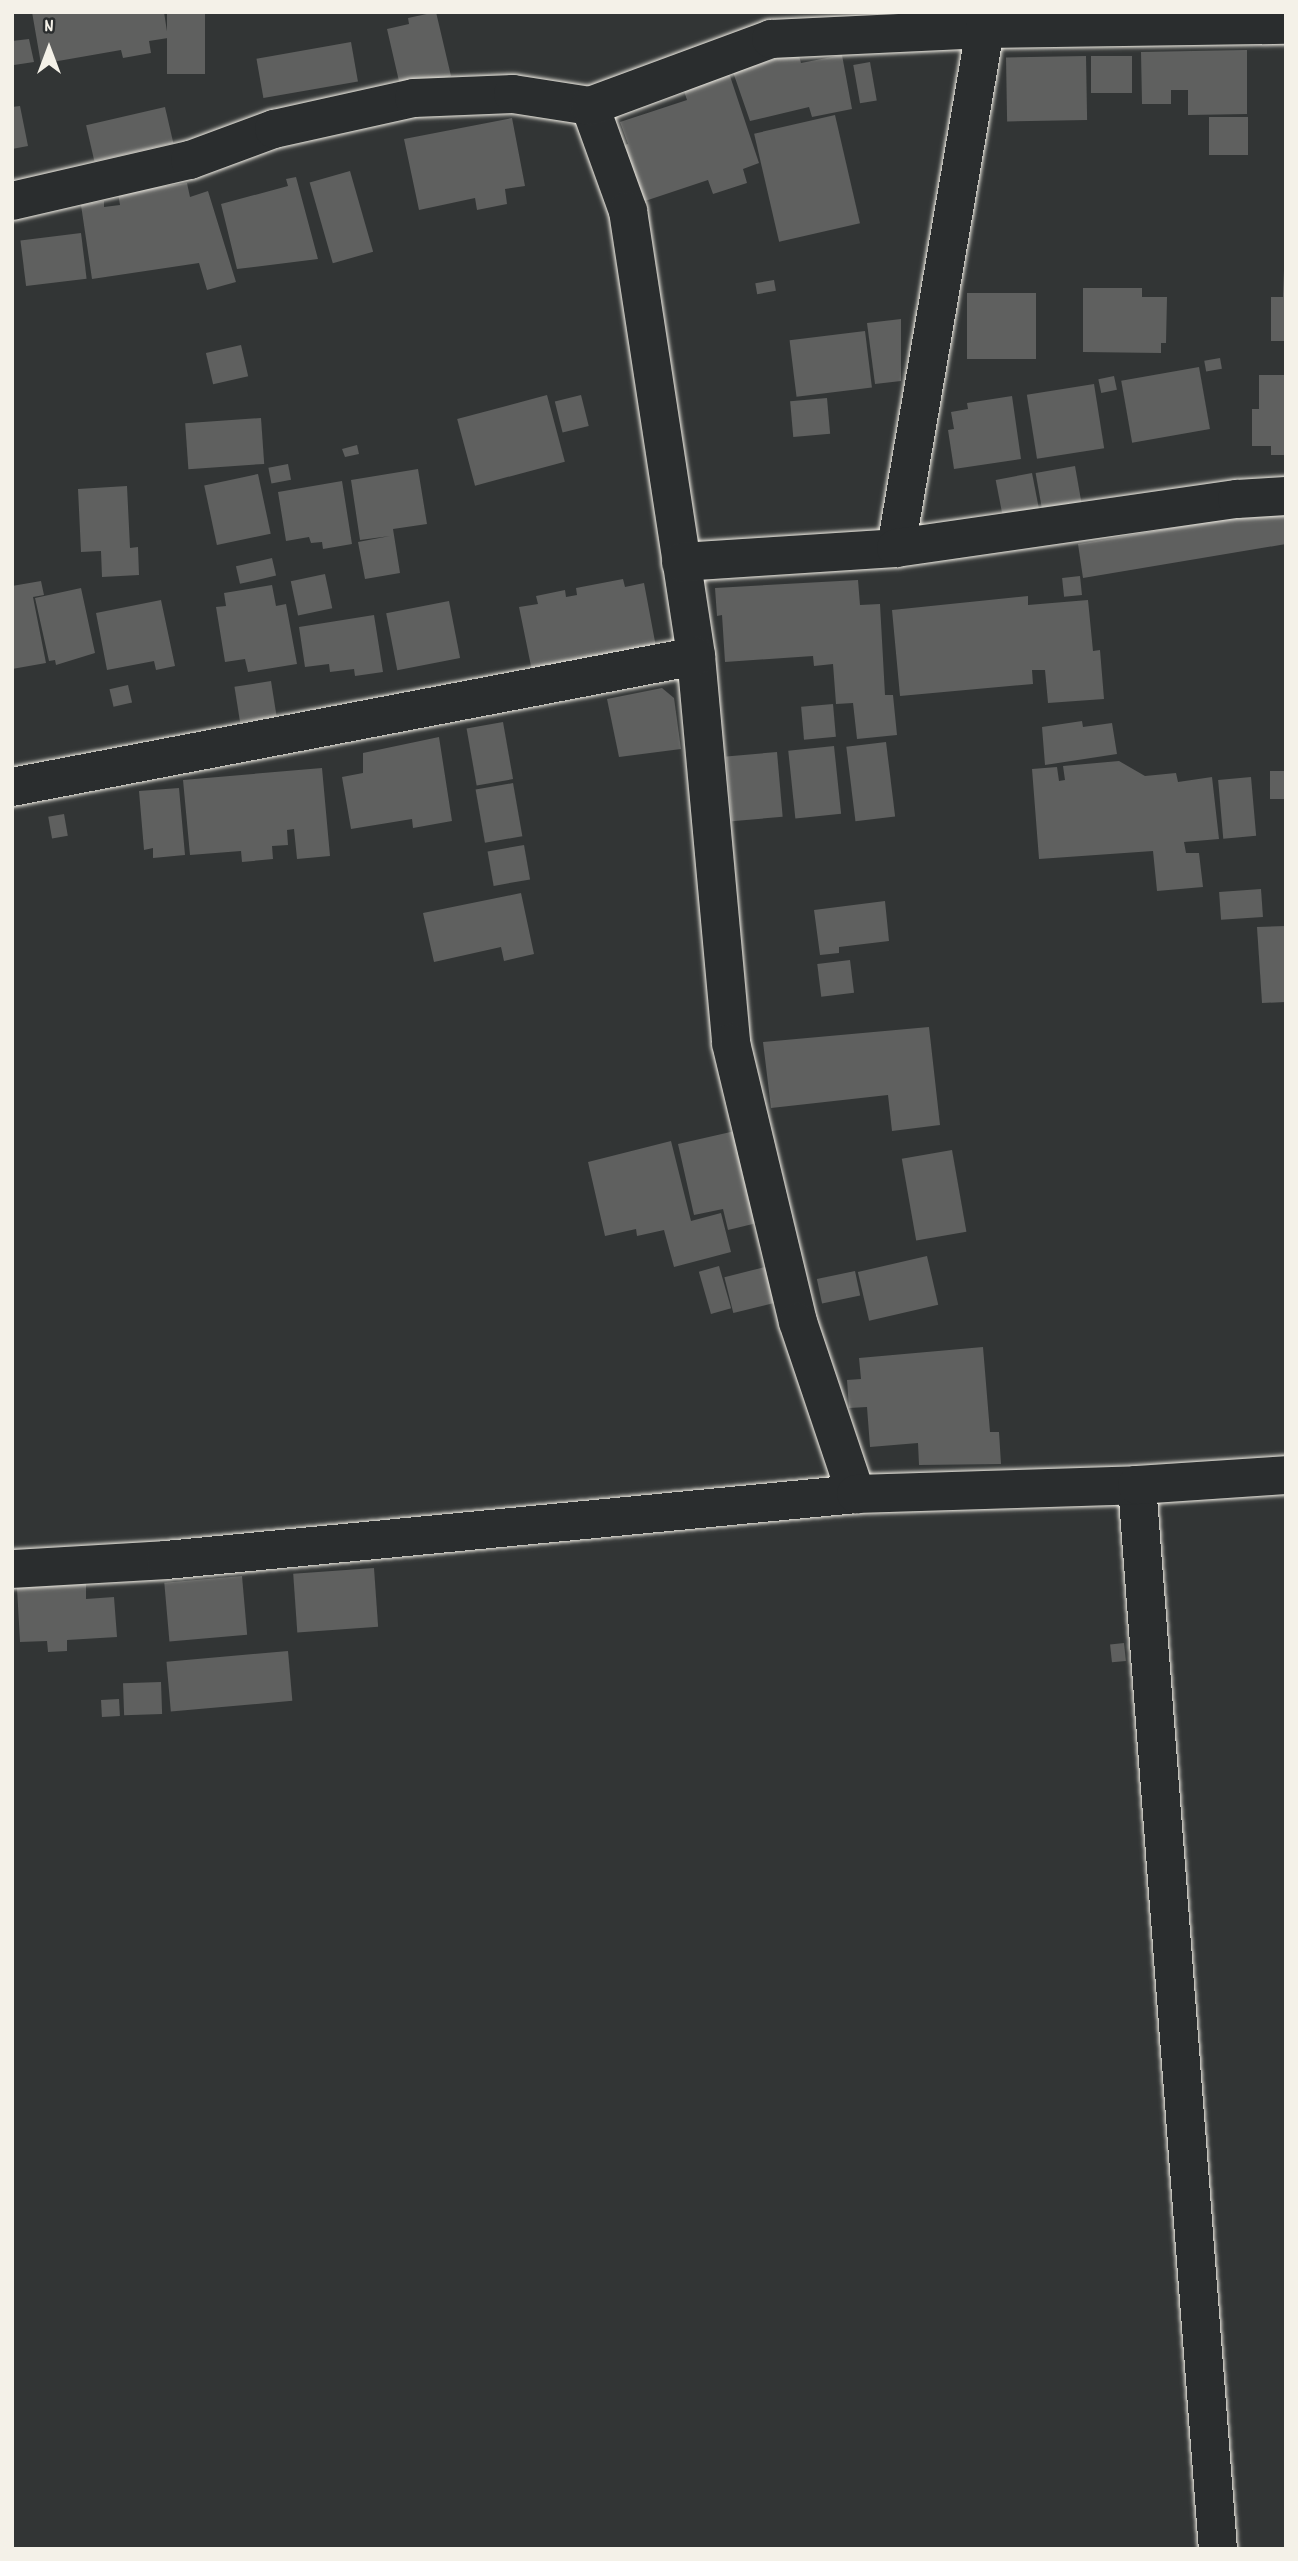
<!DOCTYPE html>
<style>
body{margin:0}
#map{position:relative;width:1298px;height:2561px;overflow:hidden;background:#323535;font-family:Dekko,sans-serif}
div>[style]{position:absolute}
.building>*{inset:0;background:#5f605f;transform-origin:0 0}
.roads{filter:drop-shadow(0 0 2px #f4f1e8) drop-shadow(0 0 2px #f4f1e8)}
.minor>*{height:38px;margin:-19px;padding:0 19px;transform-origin:19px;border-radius:19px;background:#2a2d2e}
span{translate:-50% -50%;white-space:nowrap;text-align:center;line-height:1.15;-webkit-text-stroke:5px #2a2d2e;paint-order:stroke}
.frame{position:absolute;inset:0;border:14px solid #f4f1e8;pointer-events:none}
.north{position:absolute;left:14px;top:14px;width:70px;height:70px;-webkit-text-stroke:5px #2a2d2e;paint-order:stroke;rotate:0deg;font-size:19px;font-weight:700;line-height:28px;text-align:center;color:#f4f1e8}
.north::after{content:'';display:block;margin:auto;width:24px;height:32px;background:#f4f1e8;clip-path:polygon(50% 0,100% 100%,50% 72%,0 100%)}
</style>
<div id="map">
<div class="building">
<div style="clip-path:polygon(32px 12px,164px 12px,168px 38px,149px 41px,151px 53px,123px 58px,121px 50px,41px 64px)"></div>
<div style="left:167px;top:12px;width:38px;height:62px"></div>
<div style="clip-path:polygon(436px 12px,451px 76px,401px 90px,387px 29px,409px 24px,408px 18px)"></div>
<div style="clip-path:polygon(29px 39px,34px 62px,14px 65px,12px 41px)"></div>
<div style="left:351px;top:42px;width:40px;height:96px;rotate:80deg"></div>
<div style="clip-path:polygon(1247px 50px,1247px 114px,1188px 115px,1188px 90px,1171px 90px,1171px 104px,1142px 104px,1141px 52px)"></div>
<div style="clip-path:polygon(798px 52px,801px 63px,842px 55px,852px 109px,812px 117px,809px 107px,750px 121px,733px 72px)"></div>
<div style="left:1086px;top:56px;width:64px;height:80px;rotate:89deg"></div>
<div style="left:1091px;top:56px;width:41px;height:37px"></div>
<div style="left:870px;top:62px;width:39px;height:17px;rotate:80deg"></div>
<div style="clip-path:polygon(729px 73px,759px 163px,743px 169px,747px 183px,713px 194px,708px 180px,639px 203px,620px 146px,628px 144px,620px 122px,687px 100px,683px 88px)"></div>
<div style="clip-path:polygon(20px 106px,28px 146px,12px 149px,12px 107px)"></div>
<div style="left:165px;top:107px;width:37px;height:81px;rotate:77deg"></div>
<div style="left:835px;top:115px;width:111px;height:83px;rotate:77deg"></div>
<div style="left:1209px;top:117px;width:39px;height:38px"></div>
<div style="clip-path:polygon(512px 118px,525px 186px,505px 189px,507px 204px,477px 210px,475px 198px,419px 210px,404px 139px)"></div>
<div style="left:350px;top:171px;width:84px;height:42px;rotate:74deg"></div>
<div style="clip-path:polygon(296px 177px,318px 259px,237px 269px,221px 204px,288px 186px,286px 179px)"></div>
<div style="clip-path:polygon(187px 183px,190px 197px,208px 191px,236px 282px,207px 290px,199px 263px,92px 279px,81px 205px,104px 201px,104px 207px,120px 205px,118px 193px)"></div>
<div style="left:81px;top:233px;width:46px;height:61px;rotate:83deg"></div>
<div style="clip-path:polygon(1283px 270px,1286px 341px,1271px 341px,1271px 297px,1283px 297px)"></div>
<div style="left:774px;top:280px;width:11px;height:19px;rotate:80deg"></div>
<div style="clip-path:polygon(1083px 288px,1142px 288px,1142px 297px,1167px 297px,1166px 343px,1161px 343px,1161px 353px,1083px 352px)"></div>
<div style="left:967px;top:293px;width:69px;height:66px"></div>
<div style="clip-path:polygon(901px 319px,901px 381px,875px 384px,867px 323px)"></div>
<div style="left:865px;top:331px;width:57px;height:76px;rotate:83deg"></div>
<div style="left:241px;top:345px;width:32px;height:36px;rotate:77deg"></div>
<div style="left:1220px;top:358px;width:11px;height:16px;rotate:80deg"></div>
<div style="left:1199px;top:367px;width:63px;height:79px;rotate:80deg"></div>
<div style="clip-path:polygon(1259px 375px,1286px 375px,1286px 455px,1271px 455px,1271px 446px,1252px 446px,1252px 409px,1259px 409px)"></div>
<div style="left:1114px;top:376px;width:14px;height:16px;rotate:78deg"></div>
<div style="left:1094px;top:384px;width:65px;height:68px;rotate:81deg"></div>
<div style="left:547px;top:395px;width:69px;height:93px;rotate:75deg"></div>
<div style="left:581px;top:395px;width:32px;height:27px;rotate:76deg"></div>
<div style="clip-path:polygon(1012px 396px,1021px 459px,954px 469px,948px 430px,954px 429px,951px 412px,968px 409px,967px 403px)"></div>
<div style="left:827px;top:398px;width:36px;height:37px;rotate:85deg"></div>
<div style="left:261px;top:418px;width:46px;height:76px;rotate:86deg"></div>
<div style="clip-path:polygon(357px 445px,359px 454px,345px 457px,342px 449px)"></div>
<div style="left:288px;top:464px;width:16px;height:20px;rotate:79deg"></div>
<div style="left:1075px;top:466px;width:41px;height:40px;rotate:80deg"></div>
<div style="clip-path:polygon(418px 469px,427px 524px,393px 529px,400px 573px,365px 579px,358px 542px,390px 536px,360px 540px,351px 480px)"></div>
<div style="left:1032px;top:473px;width:38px;height:37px;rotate:79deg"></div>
<div style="left:258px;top:474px;width:61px;height:55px;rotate:78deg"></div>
<div style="clip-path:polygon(342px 481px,352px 544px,323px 549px,322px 542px,311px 543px,309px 537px,286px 541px,278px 492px)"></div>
<div style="clip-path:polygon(127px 486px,130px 548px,138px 547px,139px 575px,102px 577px,101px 551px,81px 552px,78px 489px)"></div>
<div style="clip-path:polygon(1286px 515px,1286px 544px,1083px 578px,1078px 544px,1219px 520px)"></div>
<div style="left:272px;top:558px;width:18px;height:37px;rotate:77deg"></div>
<div style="left:325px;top:574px;width:35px;height:35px;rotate:78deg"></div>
<div style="left:1080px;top:576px;width:19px;height:18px;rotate:84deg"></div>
<div style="clip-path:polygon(623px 579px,625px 587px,644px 583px,656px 647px,532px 671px,519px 607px,538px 604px,536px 596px,565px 590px,566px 597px,577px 595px,576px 588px)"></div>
<div style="clip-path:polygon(858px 580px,860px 605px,880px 604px,885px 695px,893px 695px,897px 735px,857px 739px,853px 703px,836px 704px,833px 664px,814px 666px,813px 656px,725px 662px,722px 615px,717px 616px,715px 588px)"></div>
<div style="clip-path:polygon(41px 581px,44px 595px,33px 597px,46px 663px,12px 669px,12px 586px)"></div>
<div style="clip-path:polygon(272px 585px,276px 606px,286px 604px,297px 664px,248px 672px,245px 659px,225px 662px,216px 607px,226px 606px,224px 593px)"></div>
<div style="clip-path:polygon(81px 588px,95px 653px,56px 665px,55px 660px,49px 661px,35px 598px)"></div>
<div style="clip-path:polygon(1028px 596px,1028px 605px,1088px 600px,1093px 651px,1100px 650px,1104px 699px,1048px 703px,1045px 670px,1032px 670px,1033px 684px,900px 696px,892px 610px)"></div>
<div style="clip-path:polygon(161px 600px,175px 666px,156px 670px,154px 661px,107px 670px,96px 613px)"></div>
<div style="left:449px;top:601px;width:58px;height:64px;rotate:79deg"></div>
<div style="clip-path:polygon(374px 615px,383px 672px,355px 676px,354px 669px,330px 672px,329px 664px,305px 667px,299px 627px)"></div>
<div style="left:271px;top:681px;width:36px;height:37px;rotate:81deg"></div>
<div style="left:128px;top:685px;width:18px;height:19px;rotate:77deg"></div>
<div style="clip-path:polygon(662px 688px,674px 698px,681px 749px,619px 757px,607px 699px)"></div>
<div style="left:833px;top:704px;width:33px;height:32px;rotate:85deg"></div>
<div style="clip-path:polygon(1082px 721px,1083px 727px,1112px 723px,1117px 754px,1045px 765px,1042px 727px)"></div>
<div style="left:503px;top:722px;width:58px;height:37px;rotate:80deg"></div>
<div style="clip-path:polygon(439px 737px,452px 821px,413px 828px,412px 819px,351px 829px,342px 777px,363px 773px,363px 753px)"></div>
<div style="left:886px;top:742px;width:75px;height:40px;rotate:83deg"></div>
<div style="left:834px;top:746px;width:68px;height:46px;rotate:84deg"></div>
<div style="left:777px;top:752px;width:65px;height:51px;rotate:85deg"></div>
<div style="clip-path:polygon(1119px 761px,1145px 776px,1176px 773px,1178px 782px,1212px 777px,1219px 839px,1184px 842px,1186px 853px,1199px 853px,1203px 887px,1157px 891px,1153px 851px,1039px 859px,1032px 769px,1057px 767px,1059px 781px,1065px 780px,1063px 766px)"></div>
<div style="clip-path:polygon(322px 768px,330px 856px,297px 859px,294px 829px,287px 830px,288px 845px,272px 846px,273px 859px,242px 862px,241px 851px,190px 855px,183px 780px)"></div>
<div style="left:1270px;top:771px;width:16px;height:28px"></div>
<div style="left:1251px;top:777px;width:59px;height:33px;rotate:85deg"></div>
<div style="left:513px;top:783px;width:54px;height:38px;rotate:80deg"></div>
<div style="clip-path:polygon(179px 788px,185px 855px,153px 858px,153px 848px,144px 850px,139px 791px)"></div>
<div style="left:64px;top:814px;width:22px;height:16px;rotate:80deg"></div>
<div style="left:524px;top:845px;width:35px;height:37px;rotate:80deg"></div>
<div style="left:1261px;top:889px;width:28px;height:42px;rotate:86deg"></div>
<div style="clip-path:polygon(521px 893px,534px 954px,504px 961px,501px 947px,434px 962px,423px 913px)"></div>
<div style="clip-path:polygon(885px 901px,889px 941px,839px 947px,839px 953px,820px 955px,814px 910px)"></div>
<div style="clip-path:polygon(1286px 926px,1286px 1002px,1262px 1003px,1257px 927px)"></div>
<div style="left:850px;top:960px;width:33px;height:33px;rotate:83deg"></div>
<div style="clip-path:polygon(929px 1027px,940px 1125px,892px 1131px,888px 1095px,771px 1108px,763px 1042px)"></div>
<div style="clip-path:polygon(735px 1131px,757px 1223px,728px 1230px,723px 1209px,694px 1215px,678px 1144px)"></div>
<div style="clip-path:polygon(671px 1141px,691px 1221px,721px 1213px,731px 1252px,674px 1267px,664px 1230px,637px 1236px,636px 1229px,605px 1236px,588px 1162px)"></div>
<div style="left:952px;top:1150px;width:83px;height:51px;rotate:80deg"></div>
<div style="left:927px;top:1256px;width:50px;height:71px;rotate:77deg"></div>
<div style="left:719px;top:1266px;width:44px;height:21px;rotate:74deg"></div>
<div style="left:769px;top:1266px;width:37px;height:46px;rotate:76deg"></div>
<div style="left:855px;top:1271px;width:25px;height:39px;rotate:78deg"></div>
<div style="clip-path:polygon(983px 1347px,990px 1432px,999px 1432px,1001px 1464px,919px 1465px,918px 1443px,870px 1447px,867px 1407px,849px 1408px,847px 1380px,861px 1379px,859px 1358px)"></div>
<div style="left:374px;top:1568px;width:59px;height:81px;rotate:86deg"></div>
<div style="left:242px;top:1576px;width:59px;height:78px;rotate:85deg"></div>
<div style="clip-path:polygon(86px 1584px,86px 1599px,114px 1597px,117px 1637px,67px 1640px,67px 1651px,48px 1652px,47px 1641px,20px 1642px,17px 1588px)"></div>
<div style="left:1124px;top:1643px;width:18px;height:14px;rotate:84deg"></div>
<div style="left:288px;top:1651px;width:50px;height:122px;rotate:85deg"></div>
<div style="left:161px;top:1682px;width:32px;height:38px;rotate:88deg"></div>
<div style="left:119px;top:1699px;width:17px;height:18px;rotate:87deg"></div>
</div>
<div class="roads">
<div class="minor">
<div style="left:590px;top:106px;width:112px;rotate:70.1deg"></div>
<div style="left:628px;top:211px;width:450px;rotate:81.3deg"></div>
<div style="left:696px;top:656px;width:389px;rotate:84.8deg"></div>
<div style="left:731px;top:1043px;width:287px;rotate:76.5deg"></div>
<div style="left:798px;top:1322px;width:182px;rotate:71.4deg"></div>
<div style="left:12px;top:201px;width:183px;rotate:-13deg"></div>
<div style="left:190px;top:160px;width:90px;rotate:-20.3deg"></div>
<div style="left:274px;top:129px;width:143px;rotate:-12.5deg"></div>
<div style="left:414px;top:98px;width:99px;rotate:-2.3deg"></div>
<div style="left:513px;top:94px;width:78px;rotate:8.9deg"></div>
<div style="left:590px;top:106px;width:193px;rotate:-20.3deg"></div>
<div style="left:771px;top:39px;width:214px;rotate:-2.7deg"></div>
<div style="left:985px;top:29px;width:301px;rotate:-0.8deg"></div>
<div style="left:896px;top:548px;width:544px;rotate:-80.26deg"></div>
<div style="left:681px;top:562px;width:215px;rotate:-3.7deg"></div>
<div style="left:896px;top:548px;width:345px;rotate:-8.2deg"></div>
<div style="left:1237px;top:499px;width:49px;rotate:-3.5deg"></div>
<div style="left:12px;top:787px;width:696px;rotate:-10.84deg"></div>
<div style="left:1137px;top:1485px;width:1067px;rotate:85.65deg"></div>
<div style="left:12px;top:1569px;width:154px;rotate:-3.3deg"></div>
<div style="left:166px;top:1560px;width:693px;rotate:-5.46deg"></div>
<div style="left:856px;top:1494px;width:281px;rotate:-1.8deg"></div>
<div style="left:1137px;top:1485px;width:149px;rotate:-3.8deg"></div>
</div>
</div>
<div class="frame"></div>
<div class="north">N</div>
</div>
